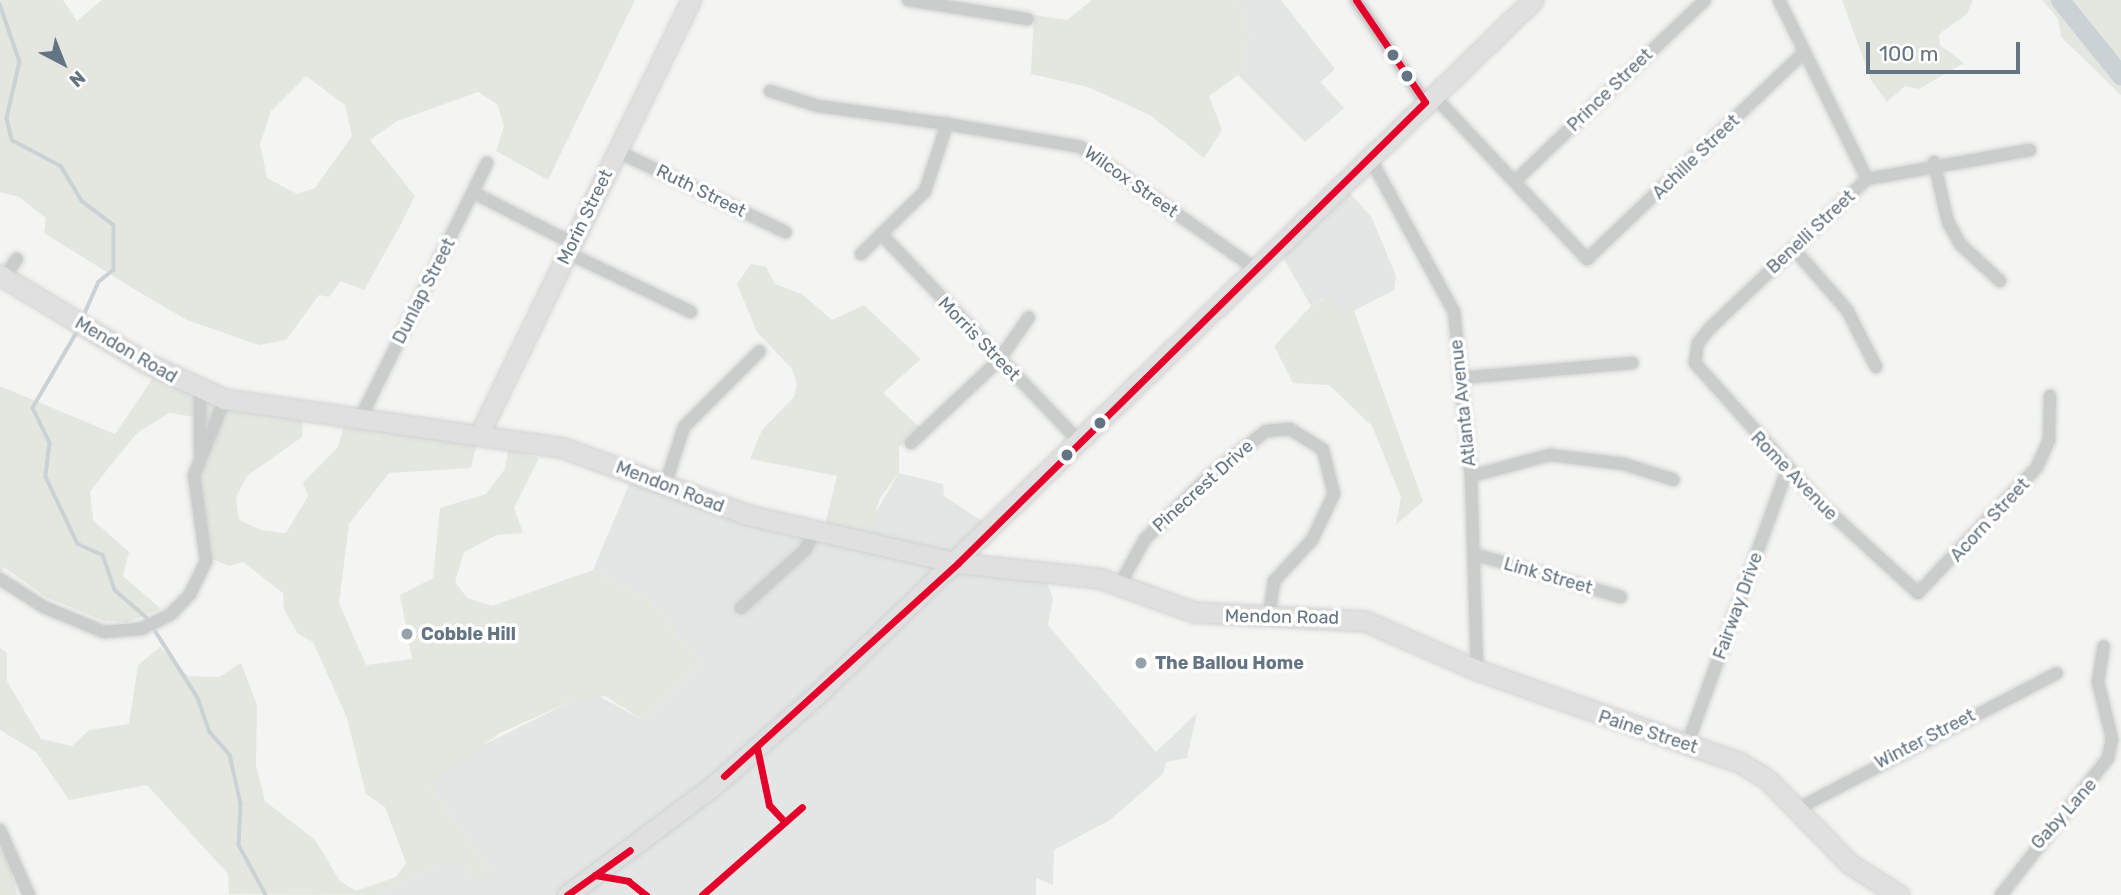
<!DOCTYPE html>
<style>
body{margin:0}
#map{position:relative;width:2121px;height:895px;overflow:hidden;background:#f4f4f2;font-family:Rubik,sans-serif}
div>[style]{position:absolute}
.built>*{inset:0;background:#e4e6e5}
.green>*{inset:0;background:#e4e7e0}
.stream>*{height:3.5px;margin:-1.75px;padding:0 1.75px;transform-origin:1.75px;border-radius:1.75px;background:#cbd2d5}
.river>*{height:19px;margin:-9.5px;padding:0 9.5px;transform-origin:9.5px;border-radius:9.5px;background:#cbd2d5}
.roads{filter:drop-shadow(0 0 2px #d0d2d2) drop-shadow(0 0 2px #d0d2d2)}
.street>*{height:12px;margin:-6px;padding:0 6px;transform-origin:6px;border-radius:6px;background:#cbcdcd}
.secondary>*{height:18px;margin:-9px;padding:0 9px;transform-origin:9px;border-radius:9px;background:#e0e0e0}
.primary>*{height:19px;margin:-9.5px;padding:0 9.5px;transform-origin:9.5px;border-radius:9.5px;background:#e0e0e0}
.bus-1>*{height:7px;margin:-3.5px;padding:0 3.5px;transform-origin:3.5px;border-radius:3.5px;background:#e4002b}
.dots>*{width:19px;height:19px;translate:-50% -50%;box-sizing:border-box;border:4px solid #fff;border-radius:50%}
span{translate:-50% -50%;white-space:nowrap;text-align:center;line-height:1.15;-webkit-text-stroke:7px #fff;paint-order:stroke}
.street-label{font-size:18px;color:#647482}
.poi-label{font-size:18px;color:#647482;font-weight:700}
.left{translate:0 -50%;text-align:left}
.north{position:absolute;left:28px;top:28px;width:70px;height:70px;-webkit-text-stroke:5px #fff;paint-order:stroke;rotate:138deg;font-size:19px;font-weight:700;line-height:28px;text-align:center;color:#647482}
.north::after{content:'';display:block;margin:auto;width:24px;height:32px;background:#647482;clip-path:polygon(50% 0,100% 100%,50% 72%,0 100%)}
.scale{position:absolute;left:1866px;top:42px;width:154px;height:32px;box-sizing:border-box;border:4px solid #647482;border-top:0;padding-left:9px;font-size:21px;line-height:24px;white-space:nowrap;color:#647482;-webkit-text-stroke:5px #fff;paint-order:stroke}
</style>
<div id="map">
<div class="built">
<div style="clip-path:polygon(1236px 0,1281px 0,1335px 69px,1321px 82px,1344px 108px,1305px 142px,1238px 75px,1249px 36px)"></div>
<div style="clip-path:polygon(1342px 184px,1372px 218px,1396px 276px,1394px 290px,1342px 317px,1323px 299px,1311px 306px,1277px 247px)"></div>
<div style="clip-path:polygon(899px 473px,943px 484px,944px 496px,991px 527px,959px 558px,1043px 572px,1053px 598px,1048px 625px,1156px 752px,1197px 713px,1187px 758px,1166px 762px,1163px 774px,1110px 820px,1054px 850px,1053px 885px,1036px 878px,1036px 895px,375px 895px,442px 862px,461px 862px,474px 881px,491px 871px,428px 785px,475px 749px,570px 702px,599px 696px,643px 720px,700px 663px,648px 600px,593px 570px,633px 475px,824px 533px,872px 519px)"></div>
</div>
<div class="green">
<div style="clip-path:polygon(evenodd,0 0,63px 0,77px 21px,102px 0,635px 0,548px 180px,496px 151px,504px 126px,497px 104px,478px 92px,397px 121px,370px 140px,415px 196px,401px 224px,364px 290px,341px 281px,329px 297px,319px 295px,286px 340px,259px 345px,187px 320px,134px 289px,44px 233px,46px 218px,19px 197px,0 192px,0 0,306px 76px,345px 105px,352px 136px,315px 188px,297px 194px,267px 178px,260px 144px,271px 111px,306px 76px)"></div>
<div style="clip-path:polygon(1092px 0,1236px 0,1249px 36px,1238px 75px,1209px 96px,1222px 130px,1204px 158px,1150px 115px,1088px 87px,1031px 74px,1034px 15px,1067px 20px)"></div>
<div style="clip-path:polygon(1842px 0,1973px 0,1967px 14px,1939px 34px,1940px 45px,1964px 63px,1919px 89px,1905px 86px,1887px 102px,1871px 80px)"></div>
<div style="clip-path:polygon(2042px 0,2121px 0,2121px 95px,2061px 37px,2058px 19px)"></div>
<div style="clip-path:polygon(751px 264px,766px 267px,775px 284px,802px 294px,832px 320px,864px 305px,921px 359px,883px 393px,920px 428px,899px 447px,899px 473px,880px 498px,867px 541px,824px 528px,837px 476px,750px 459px,762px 430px,794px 397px,797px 384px,792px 369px,757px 332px,737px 284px)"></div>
<div style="clip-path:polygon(1330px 296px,1342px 316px,1354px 311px,1423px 501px,1396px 525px,1401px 497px,1372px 426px,1329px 385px,1293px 383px,1274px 346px,1311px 306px)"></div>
<div style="clip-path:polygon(157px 372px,303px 412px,302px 437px,247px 476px,236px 497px,239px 520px,261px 530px,286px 533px,308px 496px,303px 483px,338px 447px,346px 418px,479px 435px,471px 468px,389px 473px,349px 524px,339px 603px,366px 665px,412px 659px,400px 595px,433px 578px,440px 508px,486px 494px,505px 469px,508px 450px,539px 458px,514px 508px,523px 533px,497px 535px,464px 552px,455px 582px,467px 598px,492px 606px,593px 570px,648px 600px,700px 663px,643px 720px,605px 696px,570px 702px,500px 733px,428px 785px,491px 871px,485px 879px,474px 881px,461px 862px,442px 862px,375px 895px,229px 894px,228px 874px,147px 785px,69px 800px,36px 752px,0 730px,0 648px,7px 653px,7px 681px,41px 739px,72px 746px,89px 730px,129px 724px,138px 665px,160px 647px,188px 676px,219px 677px,241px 663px,257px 705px,256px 765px,265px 801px,315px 840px,340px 881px,356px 891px,396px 877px,406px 863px,385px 807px,366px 794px,347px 718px,313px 642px,298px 634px,284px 609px,283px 593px,243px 562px,229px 566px,206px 556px,195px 417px,169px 413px,137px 433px,90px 491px,93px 520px,129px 552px,123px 576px,161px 609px,128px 622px,104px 621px,46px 597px,4px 567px,0 574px,0 386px,115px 434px)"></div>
<div style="clip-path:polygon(0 848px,10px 867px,17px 895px,0 895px)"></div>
</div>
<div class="stream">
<div style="left:0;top:4px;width:61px;rotate:71deg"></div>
<div style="left:20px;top:62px;width:57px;rotate:103.1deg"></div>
<div style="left:7px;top:118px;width:23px;rotate:77deg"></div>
<div style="left:12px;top:140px;width:55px;rotate:28deg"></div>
<div style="left:61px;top:166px;width:41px;rotate:59deg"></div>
<div style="left:82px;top:201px;width:40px;rotate:37deg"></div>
<div style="left:114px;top:225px;width:45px;rotate:90deg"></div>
<div style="left:114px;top:270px;width:19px;rotate:141deg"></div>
<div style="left:99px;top:282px;width:35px;rotate:114deg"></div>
<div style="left:78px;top:331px;width:89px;rotate:120.3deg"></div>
<div style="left:33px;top:408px;width:39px;rotate:64deg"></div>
<div style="left:50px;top:443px;width:34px;rotate:97deg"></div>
<div style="left:46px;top:477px;width:74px;rotate:64.5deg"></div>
<div style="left:78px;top:544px;width:27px;rotate:24deg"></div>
<div style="left:103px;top:555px;width:37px;rotate:71deg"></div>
<div style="left:115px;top:590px;width:43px;rotate:41.2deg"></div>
<div style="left:156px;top:632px;width:78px;rotate:57.5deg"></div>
<div style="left:198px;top:698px;width:36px;rotate:71deg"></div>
<div style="left:210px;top:732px;width:30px;rotate:49deg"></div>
<div style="left:230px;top:755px;width:50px;rotate:77.3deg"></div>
<div style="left:241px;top:804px;width:41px;rotate:92.8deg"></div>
<div style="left:239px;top:845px;width:57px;rotate:61.6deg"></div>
</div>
<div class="river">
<div style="left:2060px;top:0;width:97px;rotate:51.2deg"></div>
</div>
<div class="roads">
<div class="street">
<div style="left:908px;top:0;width:121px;rotate:9.1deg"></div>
<div style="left:1356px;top:0;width:123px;rotate:55.9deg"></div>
<div style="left:1779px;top:0;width:199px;rotate:63.8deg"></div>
<div style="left:770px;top:91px;width:50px;rotate:17.4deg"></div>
<div style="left:818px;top:106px;width:130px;rotate:7.9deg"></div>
<div style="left:1433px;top:95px;width:225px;rotate:46.8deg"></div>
<div style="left:1587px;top:259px;width:300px;rotate:-43.6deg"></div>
<div style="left:2030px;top:150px;width:166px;rotate:169.9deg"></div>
<div style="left:1867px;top:179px;width:218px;rotate:136.5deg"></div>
<div style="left:1709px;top:329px;width:18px;rotate:128deg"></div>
<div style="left:1698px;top:343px;width:20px;rotate:99deg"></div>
<div style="left:1695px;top:363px;width:191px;rotate:48.2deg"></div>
<div style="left:1822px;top:505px;width:130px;rotate:42.5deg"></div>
<div style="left:1918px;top:593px;width:173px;rotate:-46.6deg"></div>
<div style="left:2037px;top:467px;width:30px;rotate:-66deg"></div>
<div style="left:2049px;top:440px;width:44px;rotate:-88.7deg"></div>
<div style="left:617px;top:151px;width:187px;rotate:25.7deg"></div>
<div style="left:1369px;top:156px;width:178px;rotate:61.4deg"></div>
<div style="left:1454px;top:312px;width:165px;rotate:84.1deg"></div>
<div style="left:1471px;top:476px;width:194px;rotate:88.2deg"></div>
<div style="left:1934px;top:162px;width:62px;rotate:76.9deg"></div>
<div style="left:1948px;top:222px;width:26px;rotate:61deg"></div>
<div style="left:1961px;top:245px;width:53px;rotate:42.7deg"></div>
<div style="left:1515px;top:181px;width:262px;rotate:-43.6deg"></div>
<div style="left:474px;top:193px;width:110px;rotate:27deg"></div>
<div style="left:881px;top:234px;width:286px;rotate:46.3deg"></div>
<div style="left:1793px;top:248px;width:82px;rotate:48.9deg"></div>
<div style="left:1847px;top:310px;width:64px;rotate:63deg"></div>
<div style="left:568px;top:253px;width:136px;rotate:25.6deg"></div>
<div style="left:861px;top:254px;width:90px;rotate:-44.5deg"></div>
<div style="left:925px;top:191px;width:71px;rotate:-71.8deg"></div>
<div style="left:947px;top:124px;width:136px;rotate:9.7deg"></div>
<div style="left:1081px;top:147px;width:210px;rotate:34.9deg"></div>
<div style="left:4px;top:278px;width:23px;rotate:-56deg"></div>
<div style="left:1460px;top:378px;width:173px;rotate:-5deg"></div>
<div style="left:200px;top:390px;width:64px;rotate:90deg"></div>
<div style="left:360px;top:419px;width:286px;rotate:-63.6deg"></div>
<div style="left:911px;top:443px;width:121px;rotate:-43.3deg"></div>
<div style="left:999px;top:360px;width:52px;rotate:-55.1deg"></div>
<div style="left:1471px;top:476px;width:82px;rotate:-14.9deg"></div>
<div style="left:1550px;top:455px;width:75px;rotate:6.9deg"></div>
<div style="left:1624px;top:464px;width:52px;rotate:17.7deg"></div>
<div style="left:665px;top:485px;width:61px;rotate:-71.9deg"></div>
<div style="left:684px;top:427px;width:107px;rotate:-45deg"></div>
<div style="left:1474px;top:554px;width:153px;rotate:16.3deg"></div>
<div style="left:0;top:579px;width:52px;rotate:32.5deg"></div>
<div style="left:44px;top:607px;width:65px;rotate:22.6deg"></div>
<div style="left:104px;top:632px;width:37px;rotate:-5deg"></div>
<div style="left:141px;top:629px;width:32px;rotate:-26deg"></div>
<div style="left:170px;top:615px;width:29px;rotate:-46deg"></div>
<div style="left:190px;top:594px;width:37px;rotate:-64deg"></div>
<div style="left:206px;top:561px;width:87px;rotate:-97.9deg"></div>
<div style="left:194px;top:475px;width:82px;rotate:-67.8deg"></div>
<div style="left:1120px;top:584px;width:51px;rotate:-60.9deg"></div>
<div style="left:1145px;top:539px;width:96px;rotate:-44.2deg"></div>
<div style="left:1214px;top:472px;width:66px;rotate:-38.3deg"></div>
<div style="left:1266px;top:431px;width:24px;rotate:-5deg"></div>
<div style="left:1290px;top:429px;width:39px;rotate:32deg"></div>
<div style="left:1323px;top:450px;width:45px;rotate:76deg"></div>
<div style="left:1334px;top:494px;width:51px;rotate:115.6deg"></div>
<div style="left:1312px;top:540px;width:56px;rotate:132.8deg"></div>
<div style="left:1274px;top:581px;width:36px;rotate:98deg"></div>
<div style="left:741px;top:608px;width:86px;rotate:-42.2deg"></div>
<div style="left:805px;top:550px;width:21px;rotate:-61deg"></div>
<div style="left:1687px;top:745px;width:295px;rotate:-70deg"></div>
<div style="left:1797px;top:809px;width:293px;rotate:-27.6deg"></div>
<div style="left:0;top:830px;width:71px;rotate:66deg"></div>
<div style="left:2001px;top:895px;width:174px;rotate:-52deg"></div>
<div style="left:2108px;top:758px;width:19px;rotate:-78deg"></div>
<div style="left:2112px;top:739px;width:59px;rotate:-103.8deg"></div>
<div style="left:2098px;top:682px;width:36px;rotate:-81deg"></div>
</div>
<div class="secondary">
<div style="left:480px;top:434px;width:483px;rotate:-64deg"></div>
</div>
<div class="primary">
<div style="left:0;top:275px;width:170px;rotate:31.1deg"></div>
<div style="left:146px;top:363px;width:87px;rotate:24.5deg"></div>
<div style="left:225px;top:399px;width:342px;rotate:8.2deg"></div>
<div style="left:563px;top:448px;width:197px;rotate:19.9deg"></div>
<div style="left:748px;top:515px;width:215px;rotate:12.9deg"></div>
<div style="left:958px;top:563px;width:142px;rotate:6.1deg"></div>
<div style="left:1099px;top:578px;width:101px;rotate:19.7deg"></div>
<div style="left:1194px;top:612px;width:171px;rotate:3deg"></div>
<div style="left:1365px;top:621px;width:122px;rotate:23.6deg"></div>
<div style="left:1477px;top:670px;width:280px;rotate:19.4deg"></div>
<div style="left:1741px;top:763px;width:32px;rotate:32deg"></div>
<div style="left:1768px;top:780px;width:117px;rotate:45.7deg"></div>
<div style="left:1850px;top:864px;width:58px;rotate:32.3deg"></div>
<div style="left:567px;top:895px;width:182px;rotate:-36.7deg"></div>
<div style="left:713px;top:786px;width:147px;rotate:-41.4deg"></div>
<div style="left:823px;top:689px;width:989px;rotate:-44.14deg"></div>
</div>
</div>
<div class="bus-1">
<div style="left:1356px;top:0;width:123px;rotate:55.9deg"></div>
<div style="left:757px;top:748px;width:58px;rotate:78.1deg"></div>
<div style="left:769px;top:805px;width:23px;rotate:47deg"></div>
<div style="left:724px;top:776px;width:316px;rotate:-42.3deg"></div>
<div style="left:958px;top:563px;width:656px;rotate:-44.63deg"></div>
<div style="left:595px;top:875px;width:34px;rotate:10deg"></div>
<div style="left:628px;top:881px;width:23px;rotate:38deg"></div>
<div style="left:567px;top:895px;width:77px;rotate:-35.5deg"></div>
<div style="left:702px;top:895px;width:133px;rotate:-41.3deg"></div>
</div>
<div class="dots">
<div style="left:1393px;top:55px;background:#647482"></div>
<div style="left:1407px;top:76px;background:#647482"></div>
<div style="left:1100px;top:423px;background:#647482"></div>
<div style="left:1067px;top:455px;background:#647482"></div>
<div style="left:407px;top:634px;background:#96a1a9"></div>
<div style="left:1141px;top:663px;background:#96a1a9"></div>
</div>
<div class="street-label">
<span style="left:1610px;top:90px;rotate:-44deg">Prince Street</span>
<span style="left:1696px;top:157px;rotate:-44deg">Achille Street</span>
<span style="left:1131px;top:182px;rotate:35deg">Wilcox Street</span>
<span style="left:701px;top:191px;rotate:26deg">Ruth Street</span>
<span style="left:585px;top:217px;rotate:-64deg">Morin Street</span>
<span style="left:1811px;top:232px;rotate:-43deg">Benelli Street</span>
<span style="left:424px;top:291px;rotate:-63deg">Dunlap Street</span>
<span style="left:979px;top:339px;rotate:46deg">Morris Street</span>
<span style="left:126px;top:350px;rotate:30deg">Mendon Road</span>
<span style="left:1463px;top:403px;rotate:-96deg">Atlanta Avenue</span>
<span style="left:1794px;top:476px;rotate:46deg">Rome Avenue</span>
<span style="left:1203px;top:486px;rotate:-42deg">Pinecrest Drive</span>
<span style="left:670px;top:487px;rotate:21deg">Mendon Road</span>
<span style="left:1990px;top:520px;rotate:-47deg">Acorn Street</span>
<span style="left:1548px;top:576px;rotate:16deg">Link Street</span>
<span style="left:1738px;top:606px;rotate:-70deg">Fairway Drive</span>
<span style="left:1282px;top:617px;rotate:1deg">Mendon Road</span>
<span style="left:1648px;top:732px;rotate:18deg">Paine Street</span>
<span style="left:1925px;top:739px;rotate:-27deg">Winter Street</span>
<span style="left:2064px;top:814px;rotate:-48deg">Gaby Lane</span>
</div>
<div class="poi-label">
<span class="left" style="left:421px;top:634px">Cobble Hill</span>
<span class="left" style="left:1155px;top:663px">The Ballou Home</span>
</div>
<div class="north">N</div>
<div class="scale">100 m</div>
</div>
